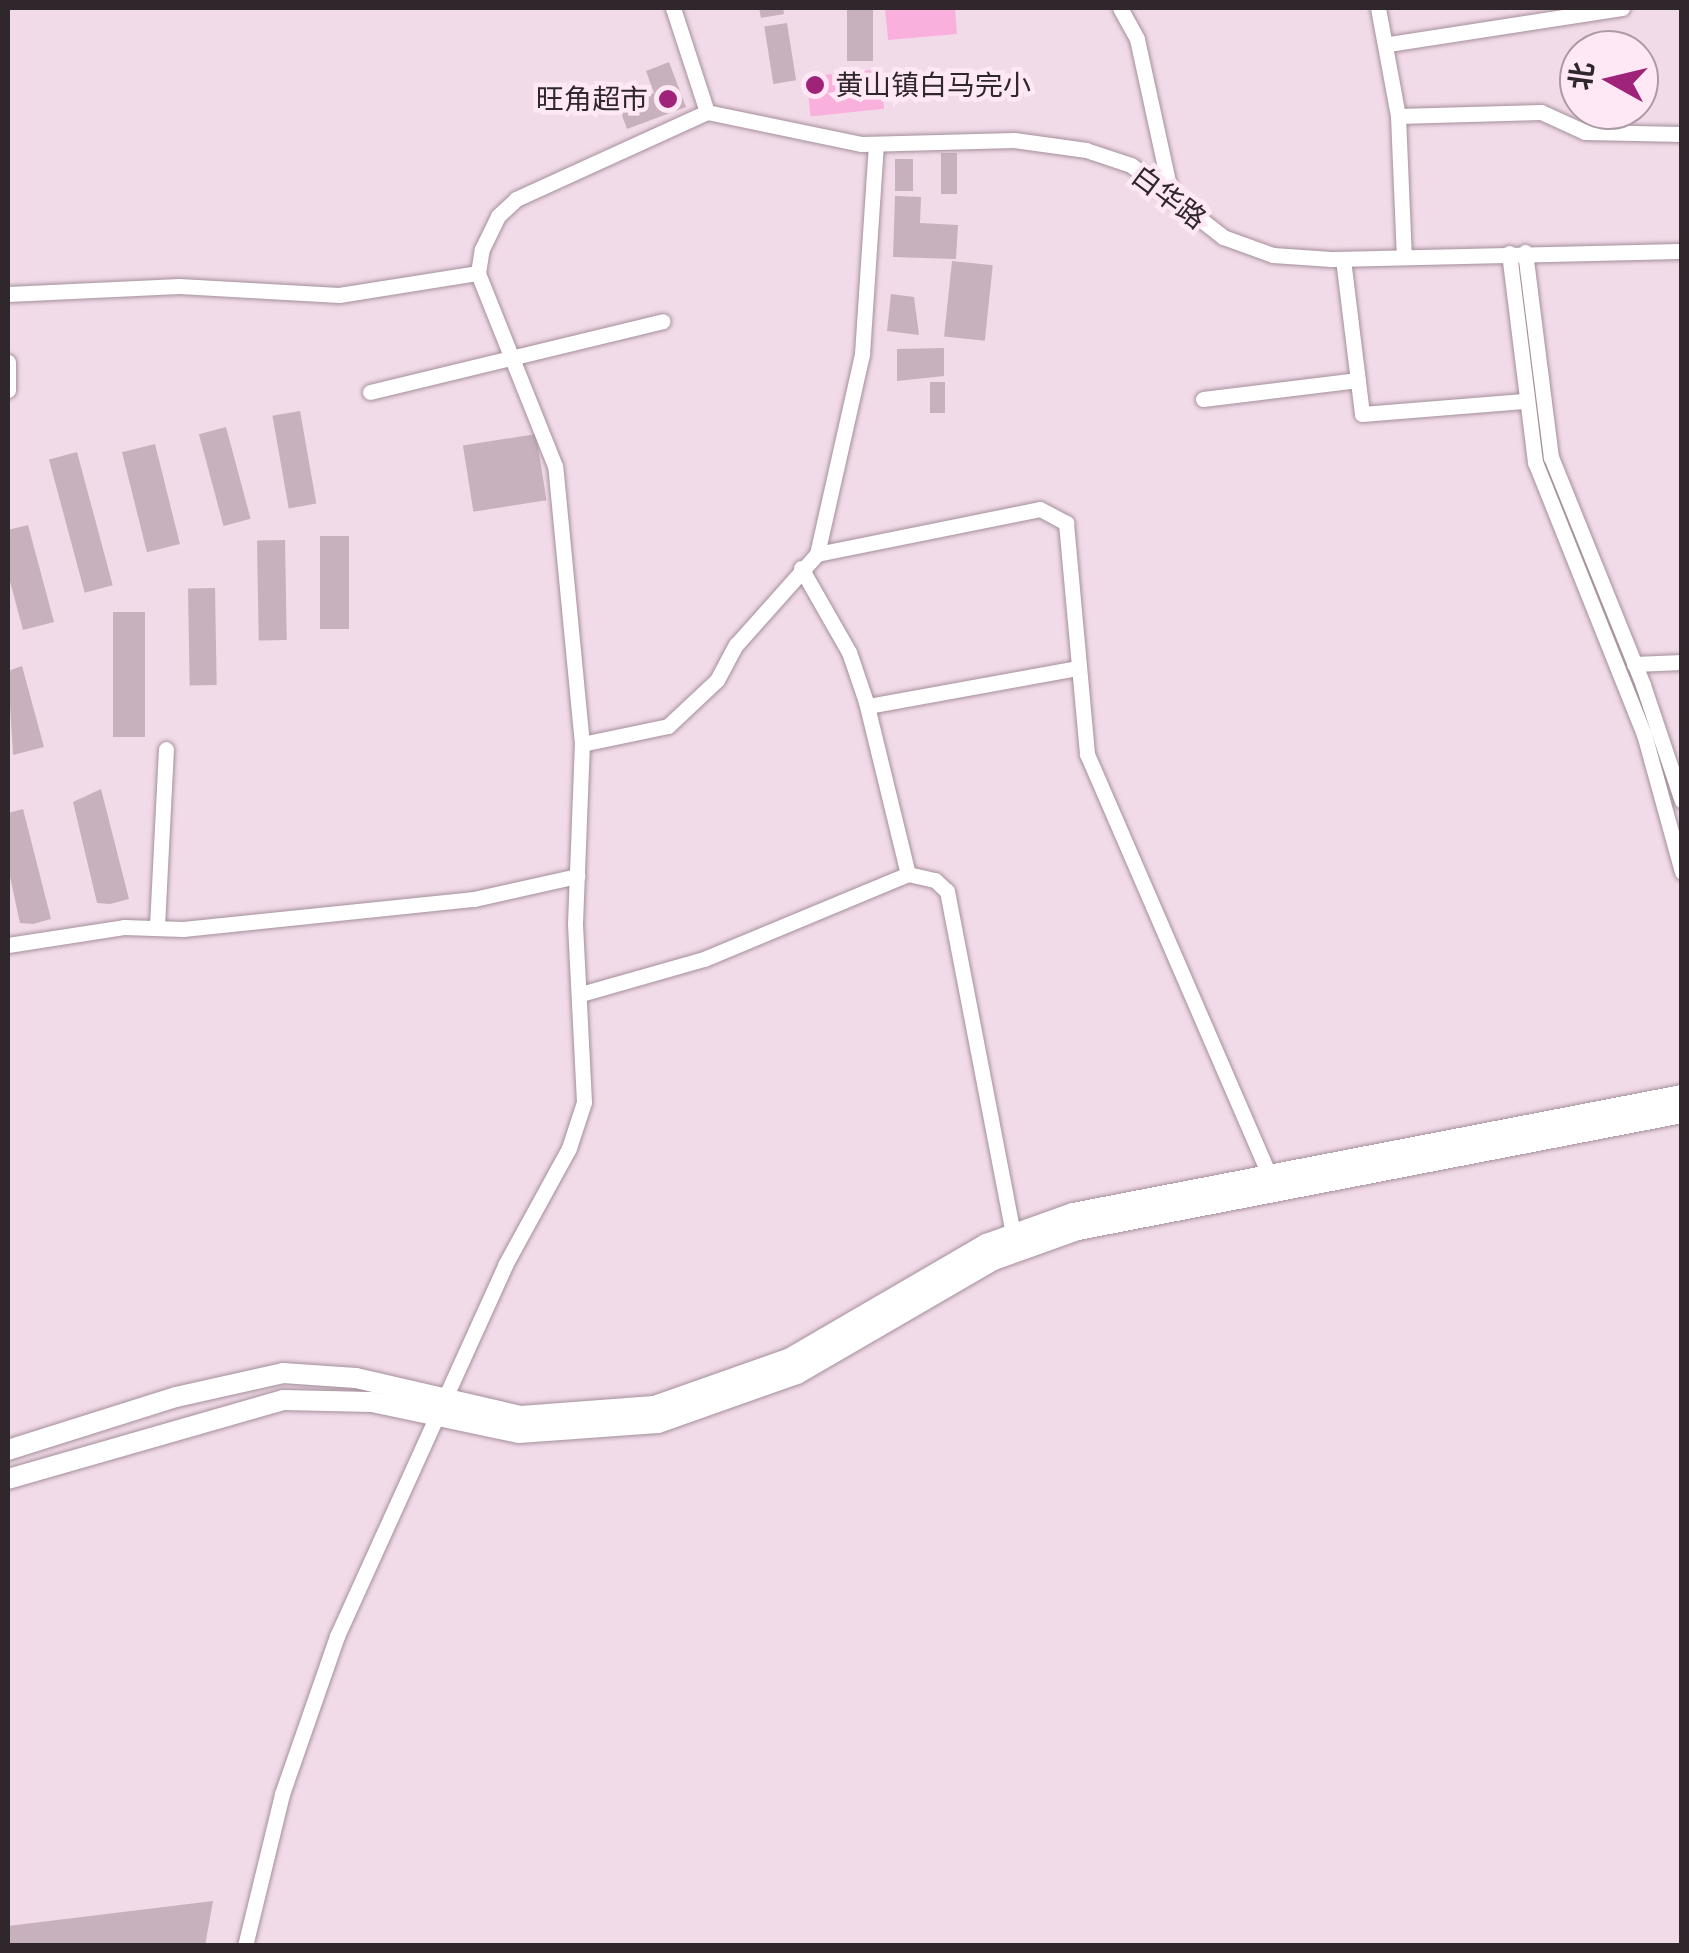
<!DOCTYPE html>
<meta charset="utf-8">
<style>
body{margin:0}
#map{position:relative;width:1689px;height:1953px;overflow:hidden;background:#f2dbe8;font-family:"Asap Condensed","Noto Sans SC",sans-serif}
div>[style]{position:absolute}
.green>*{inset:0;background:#fab0dc;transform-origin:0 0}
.building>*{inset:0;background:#c6b1bc;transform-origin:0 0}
.roads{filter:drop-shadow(0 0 2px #a48f9b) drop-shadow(0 0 2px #a48f9b)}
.minor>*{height:15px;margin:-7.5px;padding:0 7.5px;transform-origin:7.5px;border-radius:7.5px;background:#fff}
.tertiary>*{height:20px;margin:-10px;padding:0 10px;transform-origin:10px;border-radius:10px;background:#fff}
.dots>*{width:28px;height:28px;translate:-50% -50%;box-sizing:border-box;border:5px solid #ffe8f5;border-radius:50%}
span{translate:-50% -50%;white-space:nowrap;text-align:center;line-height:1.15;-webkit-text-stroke:9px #ffe8f5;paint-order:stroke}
.poi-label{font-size:28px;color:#30272c}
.left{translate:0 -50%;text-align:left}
.right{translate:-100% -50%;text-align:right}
.street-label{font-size:28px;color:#30272c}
.frame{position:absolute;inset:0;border:10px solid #30272c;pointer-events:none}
.north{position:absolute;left:1559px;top:30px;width:100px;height:100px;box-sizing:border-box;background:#ffe8f5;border:2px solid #ac9ba5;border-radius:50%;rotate:278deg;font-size:28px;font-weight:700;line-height:40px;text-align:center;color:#30272c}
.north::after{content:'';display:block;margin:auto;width:35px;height:45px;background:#9e2379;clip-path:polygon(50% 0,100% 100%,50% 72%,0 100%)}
</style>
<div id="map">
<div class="green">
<div style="clip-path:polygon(885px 8px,955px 8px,957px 34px,888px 40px)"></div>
<div style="left:880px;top:69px;width:40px;height:74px;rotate:84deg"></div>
</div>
<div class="building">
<div style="clip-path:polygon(759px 8px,783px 8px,784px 14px,761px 18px)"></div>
<div style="left:847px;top:8px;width:26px;height:53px"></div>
<div style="left:787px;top:23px;width:58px;height:23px;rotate:81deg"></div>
<div style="clip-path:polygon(669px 62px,686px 107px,627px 129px,619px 107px,654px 93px,646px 71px)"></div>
<div style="left:941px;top:153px;width:16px;height:41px"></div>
<div style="left:913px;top:159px;width:32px;height:18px;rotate:90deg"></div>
<div style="clip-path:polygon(895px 196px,921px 197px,920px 223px,958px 225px,956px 259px,893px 257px)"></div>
<div style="left:952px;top:261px;width:41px;height:76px;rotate:6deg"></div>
<div style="clip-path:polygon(891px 294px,914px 297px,919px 335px,887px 331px)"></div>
<div style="clip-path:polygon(944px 348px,944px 376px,897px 381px,897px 349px)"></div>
<div style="left:945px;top:382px;width:31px;height:15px;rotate:90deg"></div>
<div style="left:300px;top:411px;width:94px;height:28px;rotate:80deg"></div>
<div style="left:226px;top:427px;width:95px;height:28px;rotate:75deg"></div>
<div style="left:536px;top:434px;width:67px;height:74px;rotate:81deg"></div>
<div style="left:155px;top:444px;width:103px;height:34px;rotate:76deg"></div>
<div style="left:77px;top:452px;width:138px;height:29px;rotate:75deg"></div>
<div style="clip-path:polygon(28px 525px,54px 622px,23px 630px,8px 574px,8px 530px)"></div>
<div style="left:320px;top:536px;width:29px;height:93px"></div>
<div style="left:285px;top:540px;width:100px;height:28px;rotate:89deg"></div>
<div style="left:215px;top:588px;width:97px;height:27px;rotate:89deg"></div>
<div style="left:113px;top:612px;width:32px;height:125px"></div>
<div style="clip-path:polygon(22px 666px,44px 747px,13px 755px,8px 671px)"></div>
<div style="clip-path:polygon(101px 789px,129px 899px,110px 904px,97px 903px,73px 802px)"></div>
<div style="clip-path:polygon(23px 809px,51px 919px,33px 924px,20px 923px,8px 867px,8px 813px)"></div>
<div style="clip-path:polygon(213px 1901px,205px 1946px,8px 1946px,8px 1926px)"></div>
</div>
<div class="roads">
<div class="minor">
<div style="left:673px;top:8px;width:109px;rotate:71.9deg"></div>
<div style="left:707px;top:112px;width:158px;rotate:11.7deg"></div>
<div style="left:862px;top:144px;width:152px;rotate:-1.5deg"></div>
<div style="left:1014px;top:140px;width:73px;rotate:7.9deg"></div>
<div style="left:1086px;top:150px;width:47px;rotate:18.4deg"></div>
<div style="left:1131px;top:165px;width:117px;rotate:38deg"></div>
<div style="left:1223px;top:237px;width:53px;rotate:19.8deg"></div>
<div style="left:1273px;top:255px;width:58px;rotate:3.9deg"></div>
<div style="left:1331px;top:259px;width:351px;rotate:-1.3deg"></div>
<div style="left:1120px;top:8px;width:35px;rotate:61deg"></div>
<div style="left:1137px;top:39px;width:164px;rotate:77.7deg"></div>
<div style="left:1378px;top:8px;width:110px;rotate:79.5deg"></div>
<div style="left:1398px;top:116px;width:141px;rotate:87.6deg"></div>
<div style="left:1389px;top:44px;width:236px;rotate:-8.8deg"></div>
<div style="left:1398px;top:116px;width:143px;rotate:-1.6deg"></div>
<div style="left:1541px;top:112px;width:48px;rotate:24.4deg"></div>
<div style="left:1585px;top:132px;width:97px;rotate:1.2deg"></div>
<div style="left:1525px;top:252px;width:207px;rotate:82.8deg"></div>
<div style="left:1551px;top:457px;width:246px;rotate:68deg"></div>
<div style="left:1643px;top:685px;width:122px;rotate:71.4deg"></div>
<div style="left:1509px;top:253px;width:211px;rotate:82.9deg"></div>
<div style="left:1535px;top:462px;width:293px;rotate:68.2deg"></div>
<div style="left:1644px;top:734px;width:143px;rotate:74.6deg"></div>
<div style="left:1343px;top:259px;width:156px;rotate:83deg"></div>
<div style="left:1362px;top:414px;width:162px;rotate:-4.6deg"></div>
<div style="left:8px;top:294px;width:171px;rotate:-2.7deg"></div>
<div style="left:179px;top:286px;width:160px;rotate:3.2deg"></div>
<div style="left:339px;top:295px;width:141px;rotate:-9deg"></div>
<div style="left:8px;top:362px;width:28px;rotate:90deg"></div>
<div style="left:370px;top:392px;width:301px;rotate:-13.6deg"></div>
<div style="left:1203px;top:399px;width:156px;rotate:-7deg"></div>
<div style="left:817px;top:554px;width:227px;rotate:-11.4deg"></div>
<div style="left:1040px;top:509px;width:30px;rotate:28deg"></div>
<div style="left:1066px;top:523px;width:232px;rotate:84.8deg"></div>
<div style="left:1087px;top:754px;width:456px;rotate:66.6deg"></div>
<div style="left:801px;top:568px;width:97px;rotate:60.3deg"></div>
<div style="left:849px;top:652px;width:53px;rotate:71.2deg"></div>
<div style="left:866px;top:702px;width:177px;rotate:76.3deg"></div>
<div style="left:1634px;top:664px;width:48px;rotate:-2.4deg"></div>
<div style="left:868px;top:706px;width:213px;rotate:-10.3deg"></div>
<div style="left:582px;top:744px;width:88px;rotate:-11.8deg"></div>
<div style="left:668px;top:726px;width:67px;rotate:-43.2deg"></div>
<div style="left:717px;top:680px;width:40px;rotate:-62deg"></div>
<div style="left:736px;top:645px;width:122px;rotate:-48.3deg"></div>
<div style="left:817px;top:554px;width:205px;rotate:-77.3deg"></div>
<div style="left:862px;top:354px;width:210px;rotate:-86.2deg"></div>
<div style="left:157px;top:926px;width:177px;rotate:-87.1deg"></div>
<div style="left:8px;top:945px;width:117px;rotate:-8.8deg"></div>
<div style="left:124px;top:927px;width:59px;rotate:1.9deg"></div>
<div style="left:183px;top:929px;width:293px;rotate:-5.9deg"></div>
<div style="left:474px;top:899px;width:106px;rotate:-12.6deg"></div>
<div style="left:581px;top:994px;width:128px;rotate:-15.9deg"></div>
<div style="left:704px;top:959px;width:221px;rotate:-22.6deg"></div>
<div style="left:908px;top:874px;width:28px;rotate:13deg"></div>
<div style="left:935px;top:880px;width:16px;rotate:43deg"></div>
<div style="left:947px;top:891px;width:349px;rotate:79.1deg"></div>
<div style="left:245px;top:1946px;width:156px;rotate:-76.3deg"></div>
<div style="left:282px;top:1794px;width:167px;rotate:-70.8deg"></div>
<div style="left:337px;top:1636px;width:407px;rotate:-65.6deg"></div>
<div style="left:505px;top:1265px;width:133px;rotate:-61.3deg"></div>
<div style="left:569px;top:1148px;width:48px;rotate:-71.9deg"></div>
<div style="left:584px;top:1102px;width:178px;rotate:-92.9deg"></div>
<div style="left:575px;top:924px;width:180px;rotate:-87.8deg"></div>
<div style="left:582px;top:744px;width:279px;rotate:-95.5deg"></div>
<div style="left:555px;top:466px;width:208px;rotate:-111.8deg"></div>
<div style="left:478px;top:273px;width:24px;rotate:-81deg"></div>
<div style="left:482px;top:249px;width:37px;rotate:-64deg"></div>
<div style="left:498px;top:216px;width:25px;rotate:-43deg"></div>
<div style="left:516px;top:199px;width:210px;rotate:-24.5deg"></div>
</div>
<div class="tertiary">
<div style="left:8px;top:1450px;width:176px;rotate:-17.5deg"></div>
<div style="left:176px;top:1397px;width:110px;rotate:-12.6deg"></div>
<div style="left:283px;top:1373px;width:73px;rotate:3.9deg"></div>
<div style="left:356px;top:1378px;width:169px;rotate:13deg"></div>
<div style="left:521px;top:1416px;width:133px;rotate:-4.3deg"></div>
<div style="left:654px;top:1406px;width:144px;rotate:-19.4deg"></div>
<div style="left:790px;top:1358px;width:227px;rotate:-30.2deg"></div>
<div style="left:986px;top:1244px;width:92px;rotate:-19.6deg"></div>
<div style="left:1073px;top:1213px;width:620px;rotate:-10.97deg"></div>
<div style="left:8px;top:1479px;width:286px;rotate:-16deg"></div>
<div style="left:283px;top:1400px;width:89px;rotate:1.3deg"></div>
<div style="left:372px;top:1402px;width:150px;rotate:11.9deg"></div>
<div style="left:519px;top:1433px;width:139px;rotate:-4.1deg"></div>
<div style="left:658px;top:1423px;width:147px;rotate:-19.4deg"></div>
<div style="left:797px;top:1374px;width:228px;rotate:-30.1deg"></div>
<div style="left:994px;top:1260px;width:89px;rotate:-19.7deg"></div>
<div style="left:1078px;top:1230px;width:615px;rotate:-10.96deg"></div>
</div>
</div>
<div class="dots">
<div style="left:815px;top:85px;background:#9e2379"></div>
<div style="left:668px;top:99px;background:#9e2379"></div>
</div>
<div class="poi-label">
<span class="left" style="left:835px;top:85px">黄山镇白马完小</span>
<span class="right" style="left:648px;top:99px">旺角超市</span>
</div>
<div class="street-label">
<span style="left:1169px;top:197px;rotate:37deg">白华路</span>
</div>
<div class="frame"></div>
<div class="north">北</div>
</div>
